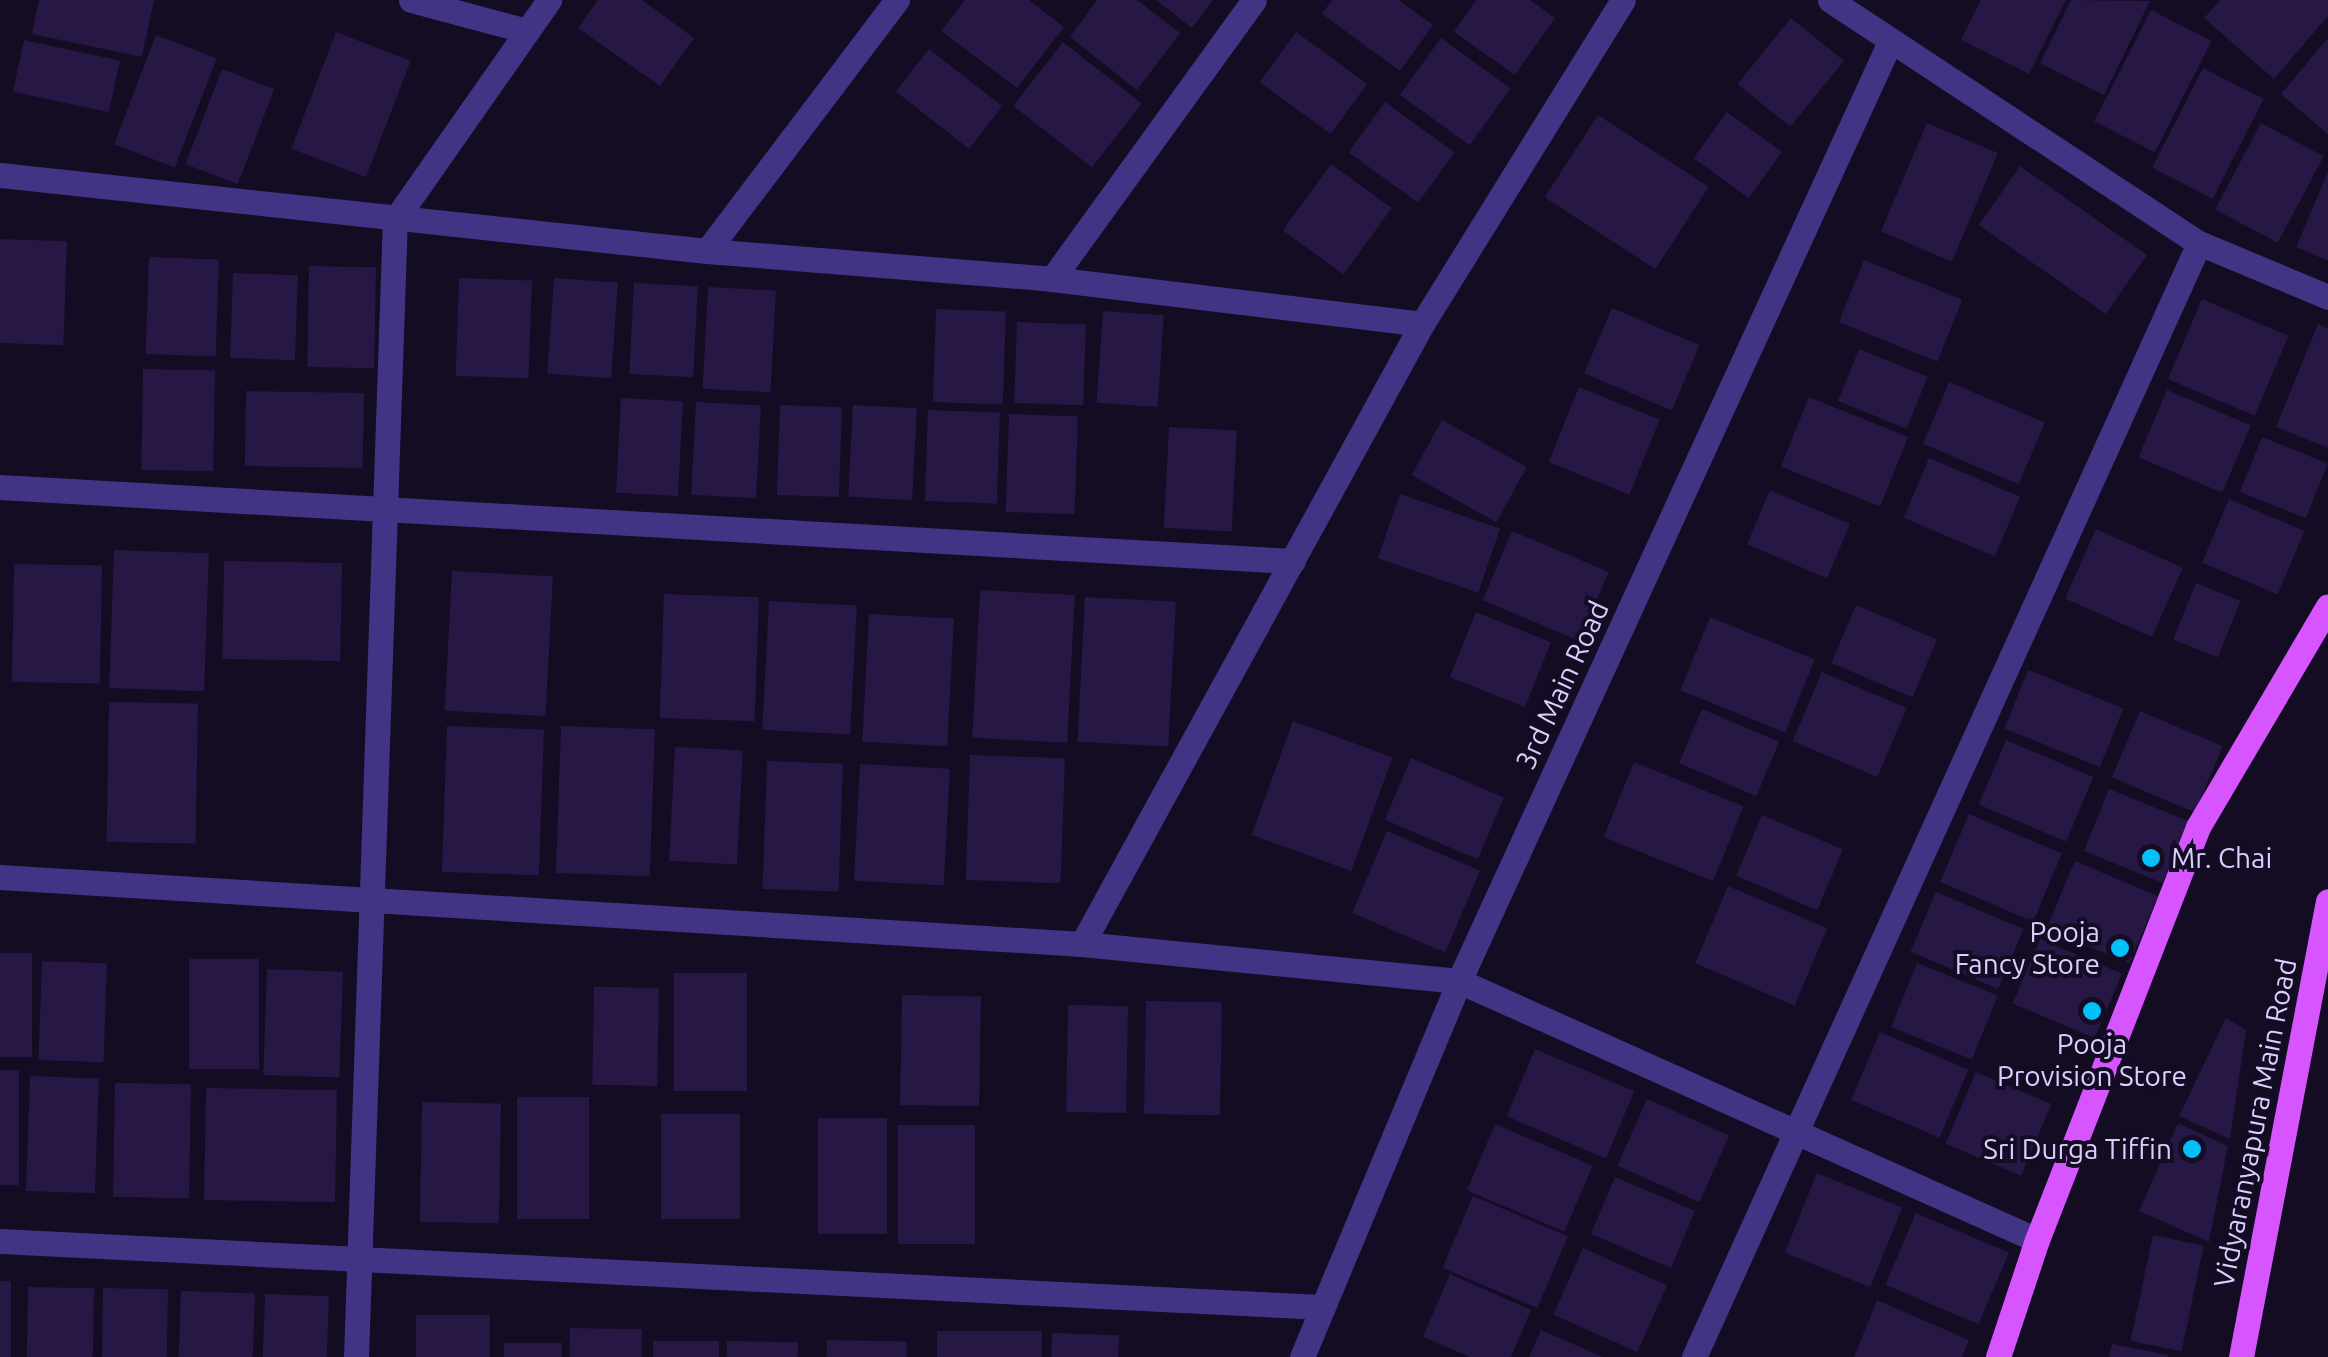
<!DOCTYPE html>
<style>
body{margin:0}
#map{position:relative;width:2328px;height:1357px;overflow:hidden;background:#130c23;font-family:Ubuntu,sans-serif}
div>[style]{position:absolute}
.building>*{inset:0;background:#271745;transform-origin:0 0}
.minor>*{height:25px;margin:-12.5px;padding:0 12.5px;transform-origin:12.5px;border-radius:12.5px;background:#423485}
.major>*{height:25px;margin:-12.5px;padding:0 12.5px;transform-origin:12.5px;border-radius:12.5px;background:#d655ff}
.dots>*{width:28px;height:28px;translate:-50% -50%;box-sizing:border-box;border:5px solid #130c23;border-radius:50%}
span{translate:-50% -50%;white-space:nowrap;text-align:center;line-height:1.15;-webkit-text-stroke:8px #130c23;paint-order:stroke}
.street-label{font-size:28px;color:#daceff}
.poi-label{font-size:28px;color:#daceff}
.left{translate:0 -50%;text-align:left}
.right{translate:-100% -50%;text-align:right}
</style>
<div id="map">
<div class="building">
<div style="clip-path:polygon(39px 0,154px 0,142px 57px,32px 34px)"></div>
<div style="clip-path:polygon(598px 0,642px 0,694px 38px,660px 86px,578px 28px)"></div>
<div style="clip-path:polygon(965px 0,1029px 0,1064px 27px,1017px 88px,941px 31px)"></div>
<div style="clip-path:polygon(1097px 0,1137px 0,1180px 33px,1137px 90px,1070px 37px)"></div>
<div style="clip-path:polygon(1156px 0,1213px 0,1192px 28px)"></div>
<div style="clip-path:polygon(1332px 0,1399px 0,1433px 25px,1400px 71px,1322px 14px)"></div>
<div style="clip-path:polygon(1476px 0,1530px 0,1555px 18px,1515px 75px,1454px 32px)"></div>
<div style="clip-path:polygon(1981px 0,2066px 0,2029px 74px,1961px 40px)"></div>
<div style="clip-path:polygon(2071px 0,2150px 1px,2104px 95px,2040px 63px)"></div>
<div style="clip-path:polygon(2220px 0,2328px 0,2328px 16px,2274px 79px,2204px 18px)"></div>
<div style="left:2151px;top:10px;width:68px;height:125px;rotate:27deg"></div>
<div style="left:1791px;top:18px;width:68px;height:85px;rotate:39deg"></div>
<div style="left:336px;top:32px;width:80px;height:125px;rotate:21deg"></div>
<div style="left:1296px;top:32px;width:88px;height:62px;rotate:36deg"></div>
<div style="left:156px;top:35px;width:65px;height:117px;rotate:21deg"></div>
<div style="left:1441px;top:38px;width:86px;height:70px;rotate:36deg"></div>
<div style="clip-path:polygon(2328px 38px,2328px 134px,2281px 94px)"></div>
<div style="left:24px;top:40px;width:98px;height:53px;rotate:12deg"></div>
<div style="left:1063px;top:42px;width:100px;height:81px;rotate:38deg"></div>
<div style="left:929px;top:49px;width:93px;height:54px;rotate:38deg"></div>
<div style="left:2203px;top:68px;width:68px;height:112px;rotate:27deg"></div>
<div style="left:222px;top:69px;width:56px;height:102px;rotate:21deg"></div>
<div style="left:1385px;top:102px;width:86px;height:62px;rotate:36deg"></div>
<div style="left:1727px;top:112px;width:68px;height:57px;rotate:36deg"></div>
<div style="left:1598px;top:115px;width:132px;height:98px;rotate:33deg"></div>
<div style="left:1927px;top:123px;width:77px;height:118px;rotate:23deg"></div>
<div style="left:2261px;top:123px;width:71px;height:98px;rotate:28deg"></div>
<div style="left:1331px;top:164px;width:75px;height:82px;rotate:36deg"></div>
<div style="left:2020px;top:166px;width:155px;height:72px;rotate:35deg"></div>
<div style="clip-path:polygon(2328px 172px,2328px 261px,2296px 247px)"></div>
<div style="left:0;top:239px;width:67px;height:104px;rotate:2deg"></div>
<div style="left:149px;top:257px;width:70px;height:97px;rotate:2deg"></div>
<div style="left:1864px;top:260px;width:106px;height:67px;rotate:22deg"></div>
<div style="left:309px;top:266px;width:67px;height:101px;rotate:1deg"></div>
<div style="left:233px;top:273px;width:65px;height:85px;rotate:2deg"></div>
<div style="left:459px;top:278px;width:73px;height:98px;rotate:2deg"></div>
<div style="left:554px;top:278px;width:64px;height:96px;rotate:4deg"></div>
<div style="left:634px;top:283px;width:64px;height:91px;rotate:3deg"></div>
<div style="left:708px;top:287px;width:68px;height:102px;rotate:3deg"></div>
<div style="left:2202px;top:299px;width:94px;height:87px;rotate:23deg"></div>
<div style="left:1612px;top:308px;width:95px;height:71px;rotate:23deg"></div>
<div style="left:936px;top:309px;width:70px;height:93px;rotate:2deg"></div>
<div style="left:1103px;top:311px;width:61px;height:92px;rotate:4deg"></div>
<div style="left:1017px;top:322px;width:69px;height:81px;rotate:2deg"></div>
<div style="clip-path:polygon(2318px 324px,2328px 329px,2328px 448px,2276px 427px)"></div>
<div style="left:1859px;top:349px;width:74px;height:56px;rotate:22deg"></div>
<div style="left:143px;top:369px;width:72px;height:101px;rotate:1deg"></div>
<div style="left:1949px;top:382px;width:104px;height:67px;rotate:23deg"></div>
<div style="left:1579px;top:387px;width:87px;height:81px;rotate:22deg"></div>
<div style="left:2167px;top:390px;width:91px;height:73px;rotate:23deg"></div>
<div style="left:246px;top:391px;width:118px;height:75px;rotate:1deg"></div>
<div style="left:1809px;top:397px;width:107px;height:75px;rotate:22deg"></div>
<div style="left:621px;top:398px;width:62px;height:95px;rotate:3deg"></div>
<div style="left:696px;top:402px;width:65px;height:93px;rotate:3deg"></div>
<div style="left:780px;top:405px;width:62px;height:90px;rotate:2deg"></div>
<div style="left:853px;top:405px;width:64px;height:92px;rotate:3deg"></div>
<div style="left:928px;top:410px;width:72px;height:91px;rotate:2deg"></div>
<div style="left:1009px;top:414px;width:69px;height:98px;rotate:2deg"></div>
<div style="left:1442px;top:420px;width:97px;height:63px;rotate:29deg"></div>
<div style="left:1169px;top:427px;width:68px;height:101px;rotate:3deg"></div>
<div style="left:2262px;top:437px;width:71px;height:59px;rotate:22deg"></div>
<div style="left:1929px;top:458px;width:99px;height:65px;rotate:23deg"></div>
<div style="left:1770px;top:490px;width:87px;height:59px;rotate:23deg"></div>
<div style="left:1400px;top:494px;width:106px;height:68px;rotate:19deg"></div>
<div style="left:2229px;top:499px;width:82px;height:69px;rotate:23deg"></div>
<div style="left:2096px;top:529px;width:95px;height:76px;rotate:24deg"></div>
<div style="left:1512px;top:531px;width:105px;height:75px;rotate:23deg"></div>
<div style="left:114px;top:550px;width:95px;height:138px;rotate:2deg"></div>
<div style="left:224px;top:561px;width:118px;height:98px;rotate:1deg"></div>
<div style="left:14px;top:564px;width:88px;height:118px;rotate:1deg"></div>
<div style="left:452px;top:571px;width:101px;height:140px;rotate:3deg"></div>
<div style="left:2196px;top:583px;width:48px;height:61px;rotate:22deg"></div>
<div style="left:980px;top:590px;width:95px;height:148px;rotate:3deg"></div>
<div style="left:664px;top:594px;width:95px;height:124px;rotate:2deg"></div>
<div style="left:1085px;top:597px;width:91px;height:145px;rotate:3deg"></div>
<div style="left:769px;top:601px;width:88px;height:129px;rotate:3deg"></div>
<div style="left:1856px;top:605px;width:88px;height:63px;rotate:23deg"></div>
<div style="left:1476px;top:612px;width:81px;height:70px;rotate:22deg"></div>
<div style="left:869px;top:614px;width:85px;height:128px;rotate:3deg"></div>
<div style="left:1710px;top:617px;width:113px;height:79px;rotate:22deg"></div>
<div style="left:2028px;top:670px;width:103px;height:63px;rotate:22deg"></div>
<div style="left:1822px;top:672px;width:92px;height:75px;rotate:23deg"></div>
<div style="left:109px;top:702px;width:89px;height:140px;rotate:1deg"></div>
<div style="left:1702px;top:709px;width:84px;height:59px;rotate:23deg"></div>
<div style="left:2140px;top:711px;width:90px;height:72px;rotate:23deg"></div>
<div style="left:1293px;top:721px;width:106px;height:121px;rotate:20deg"></div>
<div style="left:447px;top:726px;width:97px;height:146px;rotate:2deg"></div>
<div style="left:561px;top:726px;width:94px;height:147px;rotate:2deg"></div>
<div style="left:2006px;top:740px;width:95px;height:70px;rotate:23deg"></div>
<div style="left:675px;top:747px;width:68px;height:114px;rotate:3deg"></div>
<div style="left:970px;top:755px;width:95px;height:125px;rotate:2deg"></div>
<div style="left:1411px;top:758px;width:101px;height:67px;rotate:23deg"></div>
<div style="left:767px;top:761px;width:76px;height:128px;rotate:2deg"></div>
<div style="left:1634px;top:762px;width:118px;height:81px;rotate:22deg"></div>
<div style="left:860px;top:764px;width:90px;height:117px;rotate:3deg"></div>
<div style="left:2109px;top:789px;width:85px;height:67px;rotate:22deg"></div>
<div style="left:1969px;top:814px;width:101px;height:74px;rotate:23deg"></div>
<div style="left:1762px;top:815px;width:88px;height:66px;rotate:23deg"></div>
<div style="left:1387px;top:831px;width:101px;height:89px;rotate:23deg"></div>
<div style="left:2075px;top:861px;width:90px;height:73px;rotate:23deg"></div>
<div style="left:1728px;top:886px;width:108px;height:84px;rotate:23deg"></div>
<div style="left:1936px;top:892px;width:95px;height:65px;rotate:23deg"></div>
<div style="left:2040px;top:939px;width:89px;height:70px;rotate:23deg"></div>
<div style="left:0;top:953px;width:32px;height:104px"></div>
<div style="left:189px;top:959px;width:70px;height:110px"></div>
<div style="left:42px;top:961px;width:65px;height:99px;rotate:2deg"></div>
<div style="left:1917px;top:963px;width:87px;height:69px;rotate:22deg"></div>
<div style="left:267px;top:969px;width:76px;height:106px;rotate:2deg"></div>
<div style="left:674px;top:973px;width:73px;height:118px"></div>
<div style="left:659px;top:988px;width:98px;height:65px;rotate:91deg"></div>
<div style="left:902px;top:995px;width:79px;height:110px;rotate:1deg"></div>
<div style="left:1146px;top:1001px;width:76px;height:113px;rotate:1deg"></div>
<div style="left:1068px;top:1005px;width:60px;height:107px;rotate:1deg"></div>
<div style="clip-path:polygon(2226px 1018px,2246px 1030px,2230px 1139px,2179px 1116px)"></div>
<div style="left:1880px;top:1032px;width:96px;height:74px;rotate:23deg"></div>
<div style="left:1535px;top:1049px;width:108px;height:73px;rotate:23deg"></div>
<div style="left:0;top:1070px;width:19px;height:115px"></div>
<div style="left:1976px;top:1072px;width:82px;height:78px;rotate:23deg"></div>
<div style="left:30px;top:1076px;width:69px;height:115px;rotate:2deg"></div>
<div style="left:115px;top:1083px;width:76px;height:114px;rotate:1deg"></div>
<div style="left:206px;top:1088px;width:131px;height:112px;rotate:1deg"></div>
<div style="left:517px;top:1097px;width:72px;height:122px"></div>
<div style="left:1647px;top:1099px;width:90px;height:73px;rotate:24deg"></div>
<div style="left:422px;top:1102px;width:79px;height:120px;rotate:1deg"></div>
<div style="left:661px;top:1114px;width:79px;height:105px"></div>
<div style="left:818px;top:1118px;width:69px;height:116px"></div>
<div style="clip-path:polygon(2178px 1123px,2228px 1146px,2209px 1242px,2139px 1211px)"></div>
<div style="left:1495px;top:1124px;width:106px;height:72px;rotate:23deg"></div>
<div style="left:898px;top:1125px;width:77px;height:119px"></div>
<div style="left:1817px;top:1173px;width:92px;height:86px;rotate:22deg"></div>
<div style="left:1615px;top:1177px;width:87px;height:62px;rotate:23deg"></div>
<div style="left:1473px;top:1196px;width:103px;height:78px;rotate:23deg"></div>
<div style="left:1916px;top:1213px;width:101px;height:78px;rotate:23deg"></div>
<div style="left:2153px;top:1235px;width:52px;height:108px;rotate:12deg"></div>
<div style="left:1583px;top:1248px;width:92px;height:73px;rotate:24deg"></div>
<div style="clip-path:polygon(1450px 1274px,1531px 1310px,1511px 1357px,1470px 1357px,1423px 1337px)"></div>
<div style="left:0;top:1281px;width:11px;height:76px"></div>
<div style="left:28px;top:1287px;width:66px;height:70px;rotate:1deg"></div>
<div style="left:103px;top:1288px;width:65px;height:69px;rotate:1deg"></div>
<div style="left:181px;top:1291px;width:74px;height:66px;rotate:2deg"></div>
<div style="left:265px;top:1294px;width:64px;height:63px;rotate:2deg"></div>
<div style="clip-path:polygon(1877px 1300px,1969px 1340px,1962px 1357px,1854px 1357px)"></div>
<div style="left:416px;top:1315px;width:74px;height:42px"></div>
<div style="left:570px;top:1328px;width:72px;height:29px;rotate:1deg"></div>
<div style="clip-path:polygon(1541px 1330px,1603px 1357px,1529px 1357px)"></div>
<div style="left:937px;top:1331px;width:105px;height:26px"></div>
<div style="left:1052px;top:1333px;width:67px;height:24px;rotate:2deg"></div>
<div style="left:827px;top:1340px;width:80px;height:17px;rotate:1deg"></div>
<div style="left:653px;top:1341px;width:66px;height:16px"></div>
<div style="left:727px;top:1341px;width:71px;height:16px;rotate:1deg"></div>
<div style="left:504px;top:1343px;width:58px;height:14px"></div>
<div style="clip-path:polygon(2112px 1344px,2168px 1355px,2168px 1357px,2109px 1357px)"></div>
</div>
<div class="minor">
<div style="left:411px;top:0;width:120px;rotate:15deg"></div>
<div style="left:1830px;top:0;width:442px;rotate:33.4deg"></div>
<div style="left:2199px;top:243px;width:140px;rotate:22.7deg"></div>
<div style="left:0;top:175px;width:711px;rotate:6.14deg"></div>
<div style="left:707px;top:251px;width:346px;rotate:4.6deg"></div>
<div style="left:1052px;top:279px;width:373px;rotate:6.9deg"></div>
<div style="left:707px;top:251px;width:315px;rotate:-52.9deg"></div>
<div style="left:1052px;top:279px;width:344px;rotate:-54.1deg"></div>
<div style="left:0;top:487px;width:1295px;rotate:3.28deg"></div>
<div style="left:0;top:877px;width:1084px;rotate:3.54deg"></div>
<div style="left:1082px;top:944px;width:379px;rotate:5.6deg"></div>
<div style="left:1459px;top:981px;width:633px;rotate:24.14deg"></div>
<div style="left:1082px;top:944px;width:707px;rotate:-61.26deg"></div>
<div style="left:1422px;top:324px;width:381px;rotate:-58.2deg"></div>
<div style="left:0;top:1241px;width:1324px;rotate:2.86deg"></div>
<div style="left:356px;top:1357px;width:1138px;rotate:-88.04deg"></div>
<div style="left:395px;top:220px;width:269px;rotate:-55deg"></div>
<div style="left:1302px;top:1357px;width:407px;rotate:-67.3deg"></div>
<div style="left:1459px;top:981px;width:1031px;rotate:-65.35deg"></div>
<div style="left:1694px;top:1357px;width:1223px;rotate:-65.61deg"></div>
</div>
<div class="major">
<div style="left:1998px;top:1357px;width:123px;rotate:-71.6deg"></div>
<div style="left:2037px;top:1240px;width:443px;rotate:-68.7deg"></div>
<div style="left:2198px;top:827px;width:256px;rotate:-59.5deg"></div>
<div style="left:2241px;top:1357px;width:464px;rotate:-79.2deg"></div>
</div>
<div class="dots">
<div style="left:2151px;top:858px;background:#00bff9"></div>
<div style="left:2120px;top:948px;background:#00bff9"></div>
<div style="left:2092px;top:1011px;background:#00bff9"></div>
<div style="left:2192px;top:1149px;background:#00bff9"></div>
</div>
<div class="street-label">
<span style="left:1562px;top:685px;rotate:-65deg">3rd Main Road</span>
<span style="left:2255px;top:1123px;rotate:-79deg">Vidyaranyapura Main Road</span>
</div>
<div class="poi-label">
<span class="left" style="left:2171px;top:858px">Mr. Chai</span>
<span class="right" style="left:2100px;top:948px">Pooja<br>Fancy Store</span>
<span style="left:2092px;top:1060px">Pooja<br>Provision Store</span>
<span class="right" style="left:2172px;top:1149px">Sri Durga Tiffin</span>
</div>
</div>
